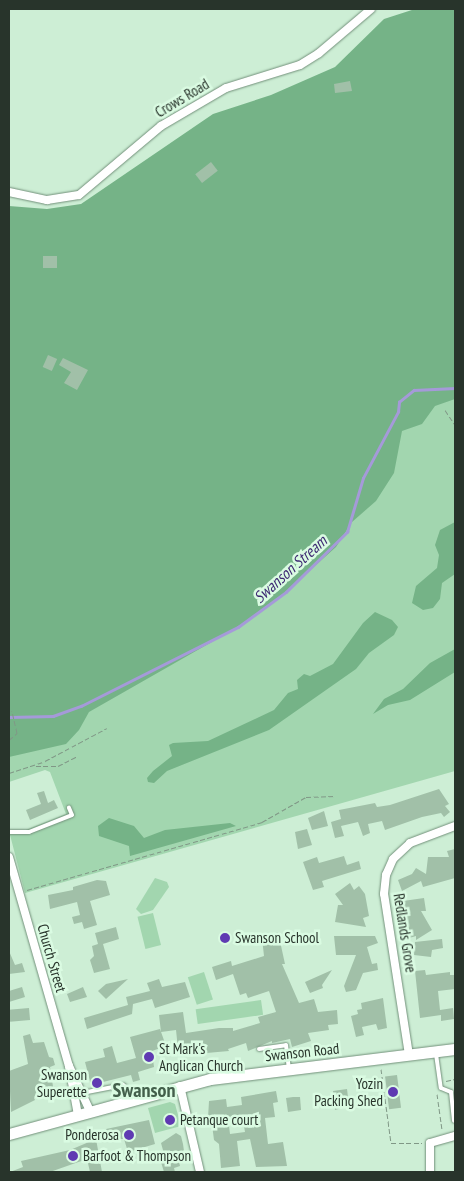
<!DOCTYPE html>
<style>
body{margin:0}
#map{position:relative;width:464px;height:1181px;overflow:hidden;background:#cdeed5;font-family:"PT Sans Narrow",sans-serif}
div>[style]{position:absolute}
.green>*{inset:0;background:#a2d6af;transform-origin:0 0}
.forest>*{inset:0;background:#75b387}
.stream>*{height:2.5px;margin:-1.25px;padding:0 1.25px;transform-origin:1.25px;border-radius:1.25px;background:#a59ad9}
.building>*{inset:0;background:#a1c0a8;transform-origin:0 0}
.path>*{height:1px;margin-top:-0.5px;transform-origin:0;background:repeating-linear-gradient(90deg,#809786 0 5px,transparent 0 7.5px)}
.roads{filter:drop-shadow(0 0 1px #72907a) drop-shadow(0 0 1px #72907a)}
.lane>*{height:4px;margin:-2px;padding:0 2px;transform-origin:2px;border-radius:2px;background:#fff}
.street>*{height:8px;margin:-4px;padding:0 4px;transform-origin:4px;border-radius:4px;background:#fff}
.secondary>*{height:11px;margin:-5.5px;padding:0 5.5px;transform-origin:5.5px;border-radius:5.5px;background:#fff}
.dots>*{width:14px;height:14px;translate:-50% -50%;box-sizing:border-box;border:2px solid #dafbe2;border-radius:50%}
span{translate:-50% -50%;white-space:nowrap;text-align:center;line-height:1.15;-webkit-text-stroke:5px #dafbe2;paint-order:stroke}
.street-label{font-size:15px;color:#28342b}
.poi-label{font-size:15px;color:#28342b}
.left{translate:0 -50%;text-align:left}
.right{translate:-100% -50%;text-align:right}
.water-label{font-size:16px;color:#3d2872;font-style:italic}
.district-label{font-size:20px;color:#435f4b;font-weight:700}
.frame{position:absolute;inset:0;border:10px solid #28342b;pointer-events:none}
</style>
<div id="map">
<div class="green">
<div style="clip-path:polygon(455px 392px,455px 771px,25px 893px,9px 831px,18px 833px,66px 814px,50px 772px,45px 770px,9px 782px,9px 749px,398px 428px)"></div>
<div style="clip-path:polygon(155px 878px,167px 882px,169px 887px,153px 910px,141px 914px,136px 909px)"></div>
<div style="left:153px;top:913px;width:33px;height:16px;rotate:76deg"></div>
<div style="left:204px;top:972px;width:29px;height:17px;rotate:72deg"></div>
<div style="left:261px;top:1000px;width:15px;height:66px;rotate:82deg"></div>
<div style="clip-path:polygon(170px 1102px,175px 1104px,181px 1126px,155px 1133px,148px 1108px)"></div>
</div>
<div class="forest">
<div style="clip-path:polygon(415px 9px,455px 9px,455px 399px,435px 406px,422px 424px,402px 431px,394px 473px,376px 501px,352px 522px,336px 547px,286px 592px,238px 627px,89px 712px,79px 730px,66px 744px,9px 757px,9px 206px,47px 209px,81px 204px,213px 114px,271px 95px,335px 67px,384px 19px)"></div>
<div style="clip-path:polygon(455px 522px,455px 574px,442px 583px,440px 599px,433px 608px,423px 610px,412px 603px,416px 586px,437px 568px,439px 555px,435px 545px,440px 530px)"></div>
<div style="clip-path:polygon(375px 612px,392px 620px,398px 627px,394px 635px,369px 653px,356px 669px,269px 730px,167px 771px,154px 783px,148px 782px,147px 778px,153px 771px,172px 756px,169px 745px,173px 743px,208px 741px,274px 710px,288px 693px,298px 689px,297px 680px,304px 674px,310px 676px,333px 664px,363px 623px)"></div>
<div style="clip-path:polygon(455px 649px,455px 672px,410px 700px,388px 705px,373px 714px,384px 699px,403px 689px,430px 663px)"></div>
<div style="clip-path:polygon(109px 818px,134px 826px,144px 838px,165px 830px,230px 823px,236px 826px,130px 856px,129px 846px,99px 836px,98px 826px)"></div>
</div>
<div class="stream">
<div style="left:9px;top:717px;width:44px;rotate:-1.3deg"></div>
<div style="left:53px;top:716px;width:30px;rotate:-20deg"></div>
<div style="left:81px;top:706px;width:176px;rotate:-26.7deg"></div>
<div style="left:238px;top:627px;width:59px;rotate:-36.1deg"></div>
<div style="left:286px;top:592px;width:86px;rotate:-44.5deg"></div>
<div style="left:347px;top:532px;width:56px;rotate:-73.5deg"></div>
<div style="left:363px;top:478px;width:75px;rotate:-62.1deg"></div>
<div style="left:398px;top:412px;width:10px;rotate:-84deg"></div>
<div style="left:399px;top:402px;width:19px;rotate:-39deg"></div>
<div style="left:414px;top:390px;width:41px;rotate:-2.8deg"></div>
</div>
<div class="building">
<div style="clip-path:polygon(350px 81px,352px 91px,335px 93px,334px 84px)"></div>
<div style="left:211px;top:162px;width:11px;height:20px;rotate:52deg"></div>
<div style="left:43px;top:256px;width:14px;height:12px"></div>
<div style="left:48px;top:355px;width:10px;height:13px;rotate:24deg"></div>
<div style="clip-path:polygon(63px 358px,88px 370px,77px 390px,64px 383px,71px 372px,59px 365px)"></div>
<div style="clip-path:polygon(439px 789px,449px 804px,445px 806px,450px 812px,444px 817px,441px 813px,422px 817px,385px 830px,382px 821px,368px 824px,370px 833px,363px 836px,358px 822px,341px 826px,344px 836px,335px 838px,331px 822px,341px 819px,339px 810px,375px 803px,377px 807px,390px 805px)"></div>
<div style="clip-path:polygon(44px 791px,48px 803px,54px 800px,58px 808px,30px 820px,26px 810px,41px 804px,37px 793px)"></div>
<div style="clip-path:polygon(324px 811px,328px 826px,312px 830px,308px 818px)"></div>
<div style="clip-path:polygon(307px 829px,312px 845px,298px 849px,295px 832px)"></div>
<div style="clip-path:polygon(455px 849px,455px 878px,423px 887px,421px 881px,402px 891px,398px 880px,412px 874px,416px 868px,426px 874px,428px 857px,449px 857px,447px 851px)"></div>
<div style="clip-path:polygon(344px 856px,347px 865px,359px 861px,361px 869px,322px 881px,324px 887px,313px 890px,303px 862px,317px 857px,319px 863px)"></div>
<div style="clip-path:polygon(97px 880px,106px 881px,110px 895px,90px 901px,97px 925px,84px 929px,82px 922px,74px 924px,72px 917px,80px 915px,77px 902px,50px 909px,48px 895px,73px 890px,73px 887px)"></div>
<div style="clip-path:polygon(350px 883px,354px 890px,359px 886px,365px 894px,369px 916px,363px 918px,366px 927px,335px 922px,338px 905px,343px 905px,335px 894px)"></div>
<div style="clip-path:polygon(424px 898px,426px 911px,421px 911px,432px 930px,416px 940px,416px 936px,406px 939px,405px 931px,409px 930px,403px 901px)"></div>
<div style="clip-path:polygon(116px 927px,119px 939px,103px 944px,110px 969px,94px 973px,90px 960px,94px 956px,92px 946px,98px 944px,95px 933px)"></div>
<div style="clip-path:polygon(278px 932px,285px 964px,282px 964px,299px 1003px,314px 999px,318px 1012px,337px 1010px,338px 1024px,328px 1025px,329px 1030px,308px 1033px,311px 1041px,292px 1047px,290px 1039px,272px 1043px,272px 1041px,248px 1051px,246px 1043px,228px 1049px,229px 1051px,184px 1055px,183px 1049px,178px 1049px,176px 1030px,161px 1032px,159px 1015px,183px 1012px,186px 1033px,219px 1028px,233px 1028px,233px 1031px,260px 1023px,258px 1017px,276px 1012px,269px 991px,248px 998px,246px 993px,240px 995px,233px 974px,216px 980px,212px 967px,231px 961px,232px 966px,264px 956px,262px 938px)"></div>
<div style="clip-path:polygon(334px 936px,375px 936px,378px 943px,367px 947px,372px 964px,377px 963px,378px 970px,363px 973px,356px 990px,346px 992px,344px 986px,356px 955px,336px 955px)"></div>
<div style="clip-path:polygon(442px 939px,443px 948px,432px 950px,431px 957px,414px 955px,415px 942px)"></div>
<div style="clip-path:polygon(9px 951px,15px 965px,22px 963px,25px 972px,9px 974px)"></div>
<div style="clip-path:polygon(332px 970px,322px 985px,323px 988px,310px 993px,305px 982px)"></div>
<div style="clip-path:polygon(425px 970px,426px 975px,450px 972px,450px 975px,455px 975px,455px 989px,438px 991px,440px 1010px,453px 1008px,454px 1019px,441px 1021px,441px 1015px,420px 1018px,415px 971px)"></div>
<div style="clip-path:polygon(128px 979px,106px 999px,98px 991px,106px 984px)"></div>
<div style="clip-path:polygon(159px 979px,162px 987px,185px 982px,190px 997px,155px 1008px,152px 999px,133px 1004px,132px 1014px,87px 1029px,84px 1018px,128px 1005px,126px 997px,150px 991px,147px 983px)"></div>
<div style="clip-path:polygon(22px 987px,25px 997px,9px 1002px,9px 991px)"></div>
<div style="clip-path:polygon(83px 987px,87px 997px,70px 1002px,67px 994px)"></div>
<div style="clip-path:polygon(383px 998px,387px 1028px,378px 1030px,376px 1024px,362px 1027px,364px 1035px,356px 1037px,351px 1016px,358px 1014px,357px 1010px,362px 1009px,361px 1003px)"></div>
<div style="left:29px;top:1008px;width:12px;height:20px;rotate:85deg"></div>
<div style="clip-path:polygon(160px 1029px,166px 1046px,152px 1051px,154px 1067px,138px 1072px,140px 1080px,133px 1082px,131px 1075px,91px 1085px,85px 1062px,105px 1057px,103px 1049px,112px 1046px,117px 1063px,136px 1058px,130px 1037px)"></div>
<div style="clip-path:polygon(30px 1034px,33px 1043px,44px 1042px,49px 1057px,53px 1058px,55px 1065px,50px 1067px,54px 1093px,34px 1098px,35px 1100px,11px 1112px,9px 1071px,28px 1064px,23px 1036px)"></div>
<div style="left:397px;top:1075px;width:33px;height:12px;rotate:83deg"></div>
<div style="clip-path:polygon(347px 1089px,349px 1106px,335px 1110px,333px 1091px)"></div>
<div style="clip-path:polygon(evenodd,276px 1091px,278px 1102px,273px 1103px,275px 1117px,265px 1118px,268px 1144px,283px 1142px,287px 1166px,256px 1167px,250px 1139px,237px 1141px,240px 1166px,221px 1168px,219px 1144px,214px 1140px,211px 1117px,208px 1118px,209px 1101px,226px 1099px,227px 1107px,242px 1105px,241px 1097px,276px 1091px,242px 1115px,245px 1132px,230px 1134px,228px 1117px,242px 1115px)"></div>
<div style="clip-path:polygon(293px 1097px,300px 1097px,301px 1110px,288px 1112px,286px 1098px)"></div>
<div style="clip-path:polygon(149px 1120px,155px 1144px,128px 1152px,124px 1139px,109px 1139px,106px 1129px)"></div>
<div style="clip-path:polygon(176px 1133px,181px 1136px,183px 1144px,184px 1151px,177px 1153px,180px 1166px,174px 1168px,175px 1172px,164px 1172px,161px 1162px,166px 1161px,161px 1143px)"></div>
<div style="clip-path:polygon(96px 1139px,102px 1172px,90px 1172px,87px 1159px,50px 1172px,10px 1172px,23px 1167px,21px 1161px,70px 1150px)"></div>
</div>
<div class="path">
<div style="left:445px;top:410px;width:18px;rotate:56deg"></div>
<div style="left:9px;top:740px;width:11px;rotate:-41deg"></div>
<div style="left:17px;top:733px;width:23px;rotate:-103deg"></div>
<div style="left:36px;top:766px;width:22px"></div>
<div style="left:58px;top:766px;width:22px;rotate:-27deg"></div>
<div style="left:9px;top:773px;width:38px;rotate:-18deg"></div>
<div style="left:45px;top:761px;width:70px;rotate:-28deg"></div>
<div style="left:27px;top:890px;width:245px;rotate:-16.1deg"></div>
<div style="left:262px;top:822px;width:51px;rotate:-29.6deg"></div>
<div style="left:306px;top:797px;width:30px;rotate:-2deg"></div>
<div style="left:381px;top:1069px;width:75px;rotate:82.3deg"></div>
<div style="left:391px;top:1143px;width:31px"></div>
<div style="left:446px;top:1081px;width:9px;rotate:-13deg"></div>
<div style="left:437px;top:1094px;width:36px;rotate:82deg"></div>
</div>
<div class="roads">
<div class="lane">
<div style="left:9px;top:832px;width:20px"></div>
<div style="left:29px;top:832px;width:46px;rotate:-21.6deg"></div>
<div style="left:72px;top:815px;width:8px;rotate:-113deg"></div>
<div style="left:259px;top:1049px;width:27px;rotate:-8deg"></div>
<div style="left:286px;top:1045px;width:23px;rotate:83deg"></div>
<div style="left:436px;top:1054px;width:34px;rotate:82deg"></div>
<div style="left:441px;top:1088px;width:11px;rotate:22deg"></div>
<div style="left:451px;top:1092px;width:29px;rotate:84deg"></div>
<div style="left:82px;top:1093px;width:42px;rotate:-11deg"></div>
<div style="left:123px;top:1085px;width:19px;rotate:36deg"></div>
</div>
<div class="street">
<div style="left:9px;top:192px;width:39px;rotate:12deg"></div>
<div style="left:47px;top:200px;width:32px;rotate:-9deg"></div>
<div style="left:79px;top:195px;width:107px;rotate:-40.1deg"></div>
<div style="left:161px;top:126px;width:75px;rotate:-30.3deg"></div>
<div style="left:226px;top:88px;width:77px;rotate:-17.3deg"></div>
<div style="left:300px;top:65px;width:22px;rotate:-32deg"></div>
<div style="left:319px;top:53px;width:68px;rotate:-40.2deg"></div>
<div style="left:9px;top:857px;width:217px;rotate:74deg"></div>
<div style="left:69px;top:1066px;width:50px;rotate:79.6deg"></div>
<div style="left:409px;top:1055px;width:163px;rotate:-98.8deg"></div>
<div style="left:384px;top:894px;width:19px;rotate:-84deg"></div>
<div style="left:386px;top:875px;width:17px;rotate:-66deg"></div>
<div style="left:393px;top:859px;width:23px;rotate:-43deg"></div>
<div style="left:410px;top:843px;width:48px;rotate:-20.7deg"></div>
<div style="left:69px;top:1066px;width:50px;rotate:65deg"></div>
<div style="left:180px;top:1086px;width:88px;rotate:76.9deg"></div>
<div style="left:430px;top:1172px;width:29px;rotate:-90deg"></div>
<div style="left:430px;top:1143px;width:26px;rotate:-16deg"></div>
</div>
<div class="secondary">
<div style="left:9px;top:1134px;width:208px;rotate:-15.3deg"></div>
<div style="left:210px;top:1079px;width:247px;rotate:-7deg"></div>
</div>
</div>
<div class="dots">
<div style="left:225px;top:938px;background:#5f3ab2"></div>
<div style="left:149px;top:1057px;background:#5f3ab2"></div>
<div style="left:97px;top:1083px;background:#5f3ab2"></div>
<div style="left:393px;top:1092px;background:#5f3ab2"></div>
<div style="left:170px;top:1120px;background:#5f3ab2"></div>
<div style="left:129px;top:1135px;background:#5f3ab2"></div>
<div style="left:73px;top:1156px;background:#5f3ab2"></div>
</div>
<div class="street-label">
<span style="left:182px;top:98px;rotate:-31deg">Crows Road</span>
<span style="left:405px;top:933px;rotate:81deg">Redlands Grove</span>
<span style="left:52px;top:958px;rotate:74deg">Church Street</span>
<span style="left:302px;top:1052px;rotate:-6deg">Swanson Road</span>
</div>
<div class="poi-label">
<span class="left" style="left:235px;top:938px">Swanson School</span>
<span class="left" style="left:159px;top:1057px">St Mark's<br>Anglican Church</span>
<span class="right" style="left:87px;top:1083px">Swanson<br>Superette</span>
<span class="right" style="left:383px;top:1092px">Yozin<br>Packing Shed</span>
<span class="left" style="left:180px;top:1120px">Petanque court</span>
<span class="right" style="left:119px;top:1135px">Ponderosa</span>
<span class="left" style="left:83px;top:1156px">Barfoot &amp; Thompson</span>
</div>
<div class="water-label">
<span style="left:290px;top:569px;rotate:-42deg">Swanson Stream</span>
</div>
<div class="district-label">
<span style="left:144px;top:1090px">Swanson</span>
</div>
<div class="frame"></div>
</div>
